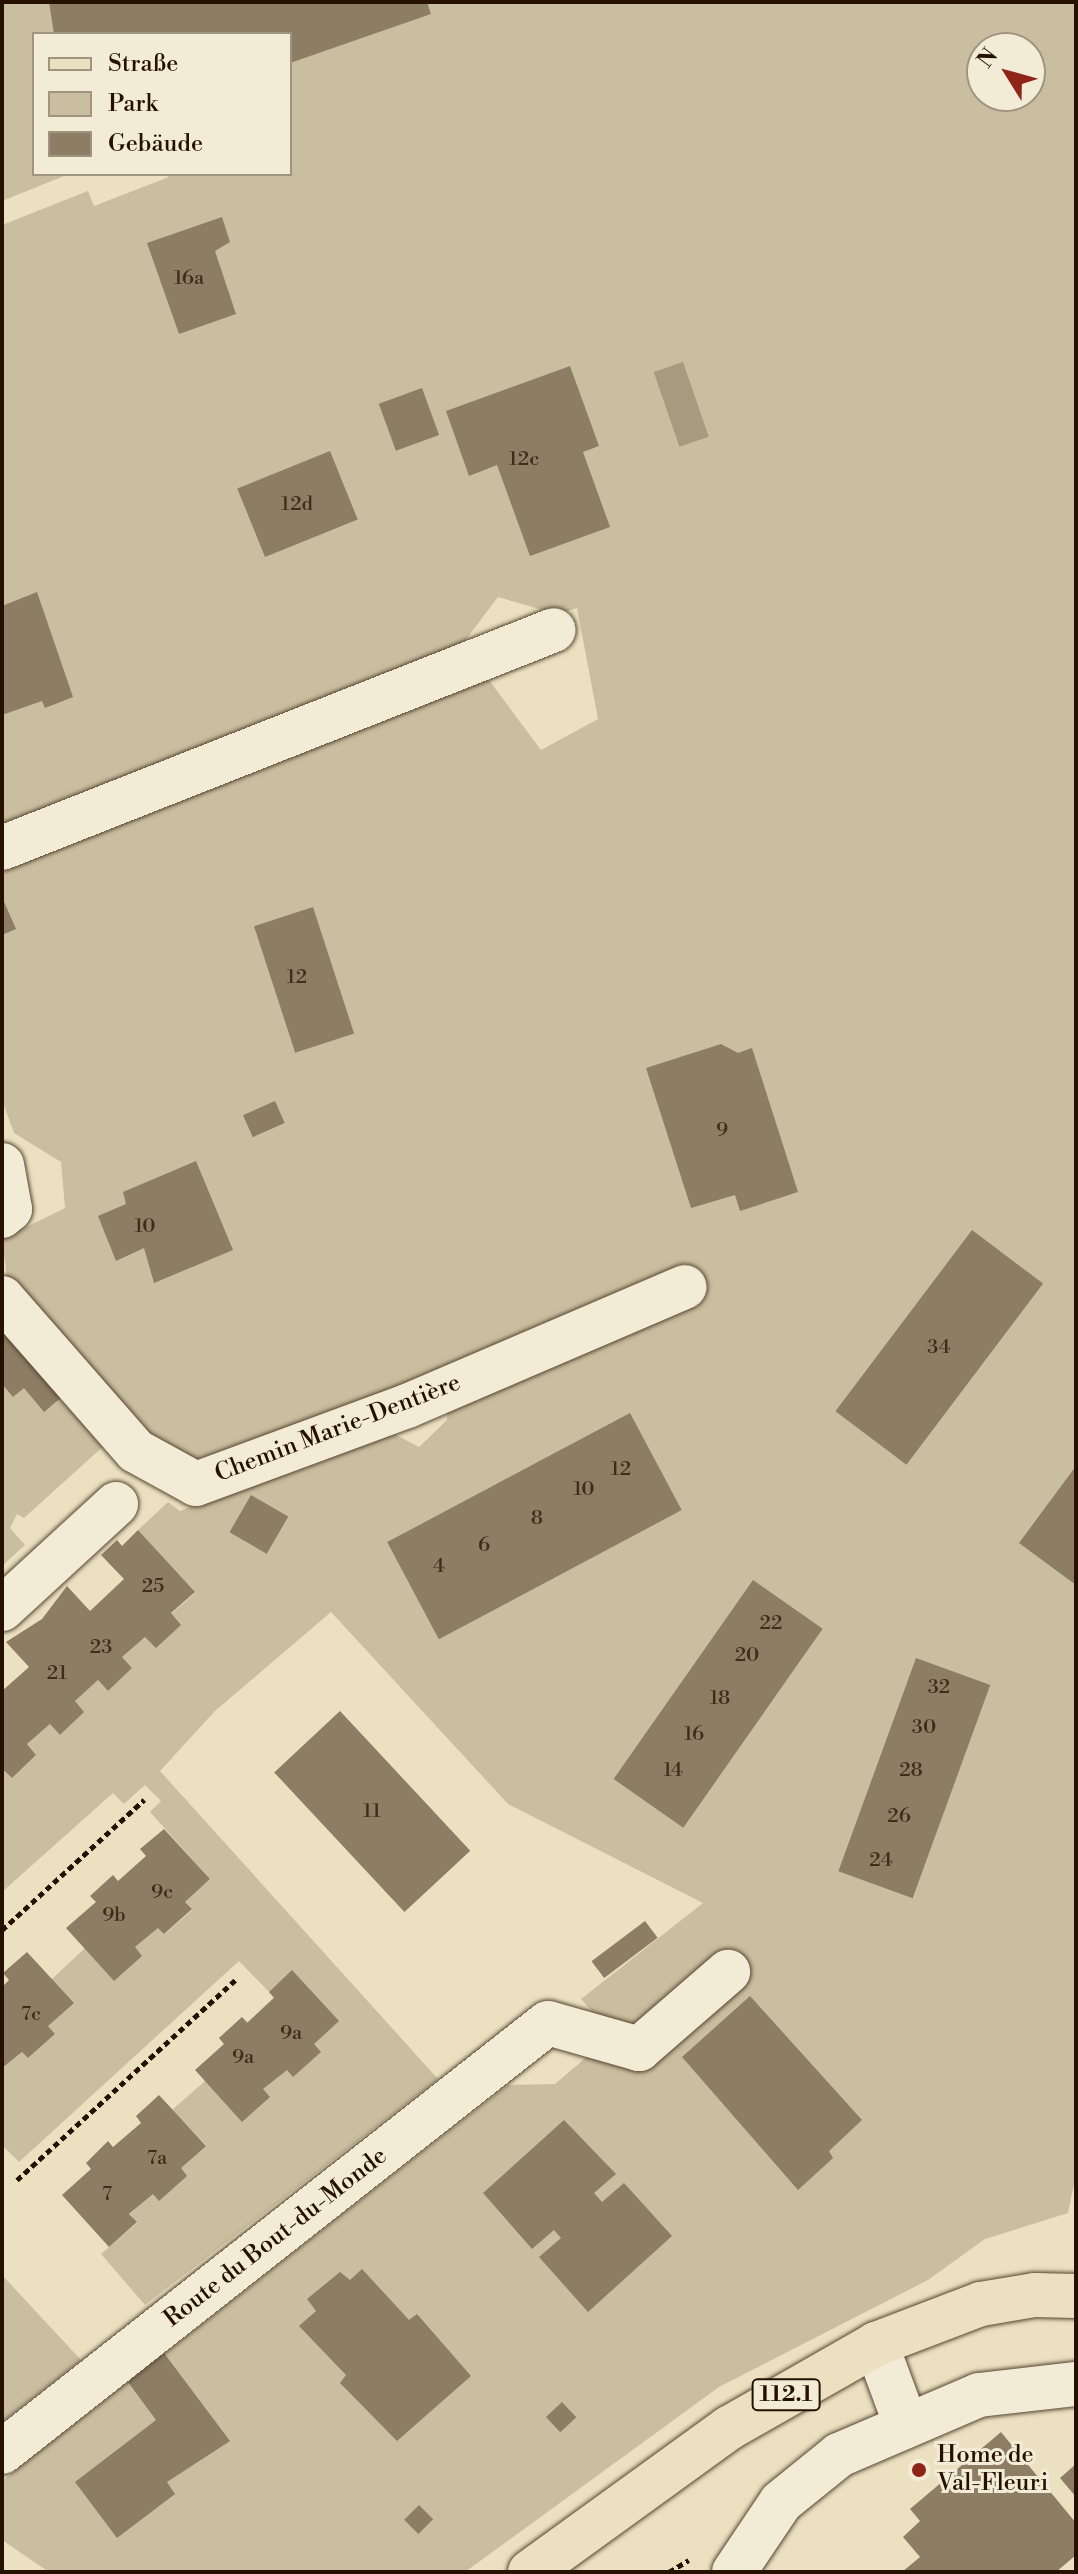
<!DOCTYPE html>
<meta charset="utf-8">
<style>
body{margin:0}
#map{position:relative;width:1078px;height:2574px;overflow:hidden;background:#ebe1c1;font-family:"Libre Bodoni",serif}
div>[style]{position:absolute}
.green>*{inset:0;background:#cabea0}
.water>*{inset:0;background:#a89a7f;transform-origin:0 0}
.building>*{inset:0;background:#8c7d64;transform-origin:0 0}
.path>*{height:5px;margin-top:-2.5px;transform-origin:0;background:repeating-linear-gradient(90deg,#261100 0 6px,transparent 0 10px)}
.roads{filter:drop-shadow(0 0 2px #574530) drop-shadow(0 0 2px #574530)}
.minor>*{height:44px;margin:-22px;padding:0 22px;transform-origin:22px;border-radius:22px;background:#f2ecd7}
.major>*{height:44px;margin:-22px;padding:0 22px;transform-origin:22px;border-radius:22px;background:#ebe1c1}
.dots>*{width:22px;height:22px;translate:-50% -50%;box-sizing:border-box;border:4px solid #f2ecd7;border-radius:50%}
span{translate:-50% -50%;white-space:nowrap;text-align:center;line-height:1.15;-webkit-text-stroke:6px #f2ecd7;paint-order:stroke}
.number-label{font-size:20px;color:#402c19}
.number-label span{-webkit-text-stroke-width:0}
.shield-label span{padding:2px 6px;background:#f2ecd7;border:2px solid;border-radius:6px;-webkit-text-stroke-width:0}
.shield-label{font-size:22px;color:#261100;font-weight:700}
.street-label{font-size:24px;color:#261100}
.poi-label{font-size:24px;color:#261100}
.left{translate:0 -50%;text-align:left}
.frame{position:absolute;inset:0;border:4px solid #261100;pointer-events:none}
.legend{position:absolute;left:32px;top:32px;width:260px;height:144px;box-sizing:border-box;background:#f2ecd7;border:2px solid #a09481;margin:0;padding:10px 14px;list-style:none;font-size:24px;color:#261100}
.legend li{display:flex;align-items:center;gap:16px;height:40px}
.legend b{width:40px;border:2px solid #a09481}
.north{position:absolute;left:966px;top:32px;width:80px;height:80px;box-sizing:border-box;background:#f2ecd7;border:2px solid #a09481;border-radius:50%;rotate:307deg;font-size:22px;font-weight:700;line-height:32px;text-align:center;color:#261100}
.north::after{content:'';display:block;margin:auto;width:28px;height:36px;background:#8f2418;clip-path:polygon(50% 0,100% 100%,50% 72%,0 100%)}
</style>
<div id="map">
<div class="green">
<div style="clip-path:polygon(evenodd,2px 2px,1076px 2px,1076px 2174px,1068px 2213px,985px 2239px,928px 2280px,719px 2387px,465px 2572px,49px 2572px,2px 2540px,2px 2481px,508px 2085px,555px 2084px,589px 2055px,595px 2015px,581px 1999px,703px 1903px,508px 1804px,331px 1612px,215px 1711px,160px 1771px,438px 2079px,145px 2305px,101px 2254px,137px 2223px,130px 2214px,206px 2145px,172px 2110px,205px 2081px,224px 2044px,219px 2038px,242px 2017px,248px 2022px,274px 1997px,239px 1961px,19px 2162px,2px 2145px,2px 2068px,22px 2052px,28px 2058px,55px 2034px,48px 2026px,52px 1979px,85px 1948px,135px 1947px,158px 1928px,165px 1934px,192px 1910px,185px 1902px,210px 1879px,150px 1812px,161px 1801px,145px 1785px,124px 1804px,113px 1793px,2px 1892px,2px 1770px,12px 1778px,36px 1755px,27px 1744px,50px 1724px,60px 1735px,81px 1714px,75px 1701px,98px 1680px,108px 1691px,132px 1668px,122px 1657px,195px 1593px,138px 1530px,168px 1502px,180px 1511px,385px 1429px,419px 1447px,447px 1420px,448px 1401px,233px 1461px,198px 1464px,142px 1434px,7px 1277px,2px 1239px,65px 1208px,61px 1162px,14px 1133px,2px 1100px,2px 864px,477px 664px,541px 750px,598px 719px,577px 608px,557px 614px,498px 597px,461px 646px,2px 839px,2px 225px,88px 191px,94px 206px,169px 177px,165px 174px,290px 174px,290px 34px,34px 34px,34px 174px,69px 174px,2px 201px,2px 2px,982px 48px,1030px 48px,1030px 96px,982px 96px,982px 48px)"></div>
<div style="clip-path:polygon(2px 1327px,107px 1443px,24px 1518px,17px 1514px,10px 1528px,25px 1545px,2px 1566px)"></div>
<div style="clip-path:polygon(2px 2275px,81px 2360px,2px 2422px)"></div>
</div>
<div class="water">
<div style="left:683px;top:362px;width:79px;height:31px;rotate:71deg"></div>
</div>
<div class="building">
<div style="clip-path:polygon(49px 2px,427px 2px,431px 14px,290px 63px,290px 34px,54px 34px)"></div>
<div style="clip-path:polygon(222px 217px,230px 242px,215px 251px,236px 314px,179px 334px,147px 243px)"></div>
<div style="clip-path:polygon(570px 366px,599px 446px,583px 452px,610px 527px,530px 556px,497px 465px,469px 476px,446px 411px)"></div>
<div style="left:422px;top:388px;width:50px;height:46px;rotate:70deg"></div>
<div style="left:330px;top:451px;width:74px;height:100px;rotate:68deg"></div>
<div style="clip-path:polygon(37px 592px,73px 697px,45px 708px,42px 701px,2px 715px,2px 606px)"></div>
<div style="clip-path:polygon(2px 897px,16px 929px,2px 935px)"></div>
<div style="left:313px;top:907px;width:133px;height:62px;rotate:72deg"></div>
<div style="clip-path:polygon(721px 1044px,738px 1053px,752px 1048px,798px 1192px,740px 1211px,735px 1195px,691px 1208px,646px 1068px)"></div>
<div style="left:275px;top:1101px;width:24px;height:35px;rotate:66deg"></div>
<div style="clip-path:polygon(196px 1161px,233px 1250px,154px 1283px,144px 1248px,116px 1261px,98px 1216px,126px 1204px,123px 1192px)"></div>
<div style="left:972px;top:1230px;width:89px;height:227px;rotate:37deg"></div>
<div style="clip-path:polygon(2px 1327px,63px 1396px,44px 1412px,24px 1388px,13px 1397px,2px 1384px)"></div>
<div style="left:630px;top:1413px;width:110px;height:275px;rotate:62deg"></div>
<div style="clip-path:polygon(1076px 1466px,1076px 1585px,1019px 1543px)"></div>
<div style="left:251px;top:1495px;width:43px;height:43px;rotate:30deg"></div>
<div style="clip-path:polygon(138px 1530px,195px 1592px,171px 1613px,181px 1625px,156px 1648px,145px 1637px,122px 1657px,132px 1668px,108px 1691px,98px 1680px,75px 1701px,84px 1712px,60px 1735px,50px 1724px,27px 1744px,36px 1755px,12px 1778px,2px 1769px,2px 1691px,29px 1667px,6px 1642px,42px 1619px,67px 1586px,90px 1611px,124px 1579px,101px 1555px,117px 1540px,122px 1546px)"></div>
<div style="left:753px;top:1580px;width:85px;height:243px;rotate:35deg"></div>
<div style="left:916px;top:1658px;width:79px;height:227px;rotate:20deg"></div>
<div style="left:340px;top:1711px;width:191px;height:90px;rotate:47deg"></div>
<div style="clip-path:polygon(164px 1829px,210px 1879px,185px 1902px,192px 1909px,164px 1934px,158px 1928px,135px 1947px,142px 1956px,114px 1981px,66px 1928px,96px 1902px,90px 1896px,113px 1875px,118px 1881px,146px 1856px,140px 1849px)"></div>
<div style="left:645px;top:1921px;width:21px;height:67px;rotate:53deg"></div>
<div style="clip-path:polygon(27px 1952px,74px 2003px,48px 2026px,55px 2034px,28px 2058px,22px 2052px,2px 2068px,2px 1987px,9px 1980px,3px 1973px)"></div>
<div style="clip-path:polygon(292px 1970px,339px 2021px,314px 2044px,321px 2052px,293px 2077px,287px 2070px,263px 2089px,270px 2097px,242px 2122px,195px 2070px,224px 2044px,219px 2038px,242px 2017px,247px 2023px,274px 1998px,269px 1992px)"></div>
<div style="clip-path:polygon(750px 1996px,862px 2120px,829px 2151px,833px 2158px,798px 2190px,682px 2057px)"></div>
<div style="clip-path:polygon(159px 2095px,206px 2146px,181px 2168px,187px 2176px,159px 2201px,153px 2194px,129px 2214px,137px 2222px,109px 2247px,62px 2195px,91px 2169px,86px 2163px,108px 2141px,113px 2147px,141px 2123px,136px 2116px)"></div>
<div style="clip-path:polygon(564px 2120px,616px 2174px,594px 2193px,602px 2202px,624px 2183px,672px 2236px,588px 2312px,539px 2257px,561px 2238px,554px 2230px,532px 2249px,483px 2193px)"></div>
<div style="clip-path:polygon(362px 2269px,409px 2320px,417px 2314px,471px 2376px,397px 2441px,340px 2383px,346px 2375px,299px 2326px,316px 2311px,307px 2299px,340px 2272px,350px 2280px)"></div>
<div style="clip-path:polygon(164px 2353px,230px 2441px,167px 2482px,175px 2494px,117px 2538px,75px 2482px,156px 2420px,128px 2382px)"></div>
<div style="left:562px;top:2402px;width:21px;height:22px;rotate:47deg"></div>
<div style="clip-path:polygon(1001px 2432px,1076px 2523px,1076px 2555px,1056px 2572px,902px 2572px,920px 2557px,903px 2537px,920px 2521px,910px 2509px)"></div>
<div style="clip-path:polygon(1076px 2464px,1076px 2497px,1060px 2478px)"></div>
<div style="left:419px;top:2505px;width:20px;height:21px;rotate:45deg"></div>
</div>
<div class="path">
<div style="left:2px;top:1930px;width:193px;rotate:-42.5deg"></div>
<div style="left:17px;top:2180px;width:297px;rotate:-42.5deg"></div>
<div style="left:669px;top:2572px;width:23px;rotate:-31deg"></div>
</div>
<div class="roads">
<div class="minor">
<div style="left:2px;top:848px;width:593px;rotate:-21.55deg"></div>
<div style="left:2px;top:1165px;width:45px;rotate:79.7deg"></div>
<div style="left:10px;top:1209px;width:11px;rotate:139deg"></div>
<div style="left:2px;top:1298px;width:203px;rotate:48.8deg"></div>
<div style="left:136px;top:1451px;width:68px;rotate:28.8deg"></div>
<div style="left:196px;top:1484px;width:225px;rotate:-20.3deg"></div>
<div style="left:407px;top:1406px;width:302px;rotate:-23.2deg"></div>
<div style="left:2px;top:1609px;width:155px;rotate:-42.6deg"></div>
<div style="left:876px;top:2344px;width:86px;rotate:69.7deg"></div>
<div style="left:2px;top:2452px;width:694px;rotate:-38.16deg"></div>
<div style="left:548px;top:2023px;width:95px;rotate:15.9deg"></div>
<div style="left:639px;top:2049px;width:118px;rotate:-40.9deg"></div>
<div style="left:734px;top:2572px;width:84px;rotate:-56.1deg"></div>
<div style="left:781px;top:2502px;width:75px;rotate:-39deg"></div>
<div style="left:839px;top:2455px;width:152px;rotate:-23.2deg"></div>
<div style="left:979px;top:2395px;width:98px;rotate:-6.5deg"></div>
</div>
<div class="major">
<div style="left:530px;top:2572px;width:246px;rotate:-35.9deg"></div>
<div style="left:729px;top:2428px;width:169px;rotate:-29.7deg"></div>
<div style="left:876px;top:2344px;width:112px;rotate:-20.9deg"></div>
<div style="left:981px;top:2304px;width:55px;rotate:-9.5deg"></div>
<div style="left:1035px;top:2295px;width:41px;rotate:1.4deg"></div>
</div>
</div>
<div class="dots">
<div style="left:919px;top:2470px;background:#8f2418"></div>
</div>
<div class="number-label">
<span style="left:189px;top:278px">16a</span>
<span style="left:524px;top:459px">12c</span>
<span style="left:297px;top:504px">12d</span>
<span style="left:297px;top:977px">12</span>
<span style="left:722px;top:1130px">9</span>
<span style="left:145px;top:1226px">10</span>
<span style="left:939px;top:1347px">34</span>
<span style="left:621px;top:1469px">12</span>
<span style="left:584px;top:1489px">10</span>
<span style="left:537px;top:1518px">8</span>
<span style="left:484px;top:1545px">6</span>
<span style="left:439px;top:1566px">4</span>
<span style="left:153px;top:1586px">25</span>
<span style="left:771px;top:1623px">22</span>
<span style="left:101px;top:1647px">23</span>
<span style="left:747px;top:1655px">20</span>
<span style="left:57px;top:1673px">21</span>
<span style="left:939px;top:1687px">32</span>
<span style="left:720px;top:1698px">18</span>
<span style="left:924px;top:1727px">30</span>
<span style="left:694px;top:1734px">16</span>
<span style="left:673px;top:1770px">14</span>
<span style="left:911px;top:1770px">28</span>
<span style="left:372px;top:1811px">11</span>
<span style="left:899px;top:1816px">26</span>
<span style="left:881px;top:1860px">24</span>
<span style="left:162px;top:1892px">9c</span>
<span style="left:114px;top:1915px">9b</span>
<span style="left:31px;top:2014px">7c</span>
<span style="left:291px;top:2033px">9a</span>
<span style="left:243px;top:2057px">9a</span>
<span style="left:157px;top:2158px">7a</span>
<span style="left:107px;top:2194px">7</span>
</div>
<div class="shield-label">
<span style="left:786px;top:2395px">112.1</span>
</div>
<div class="street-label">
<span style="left:338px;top:1429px;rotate:-21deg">Chemin Marie-Dentière</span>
<span style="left:276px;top:2238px;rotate:-38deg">Route du Bout-du-Monde</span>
</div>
<div class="poi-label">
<span class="left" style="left:937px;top:2470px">Home de<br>Val-Fleuri</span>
</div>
<div class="frame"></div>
<ul class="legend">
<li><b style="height:10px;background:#ebe1c1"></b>Straße</li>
<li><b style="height:22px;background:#cabea0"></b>Park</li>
<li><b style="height:22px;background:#8c7d64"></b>Gebäude</li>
</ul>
<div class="north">N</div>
</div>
